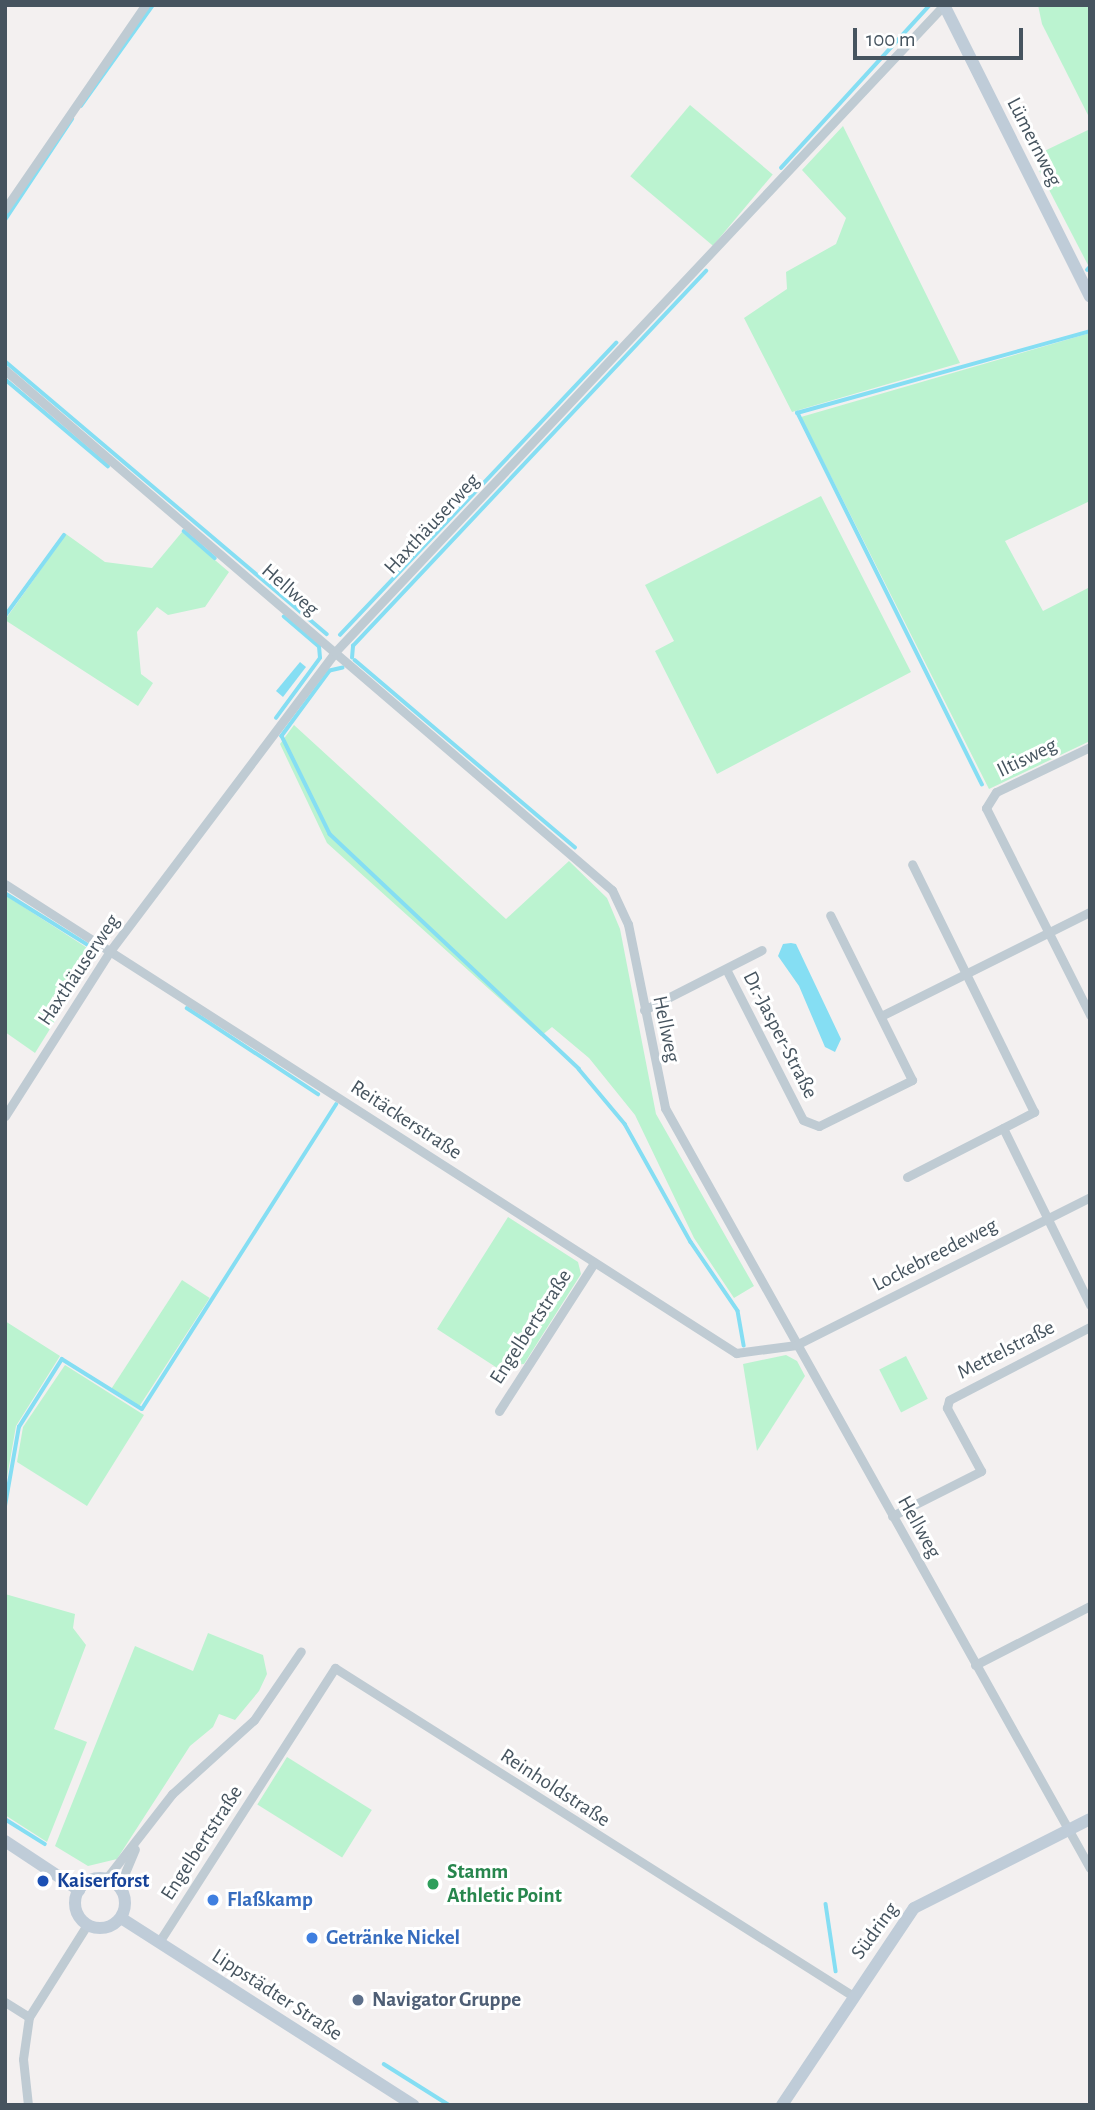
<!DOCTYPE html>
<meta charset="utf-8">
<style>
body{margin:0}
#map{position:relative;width:1095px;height:2110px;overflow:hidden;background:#f3f0f0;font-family:"Alegreya Sans",sans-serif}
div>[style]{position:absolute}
.green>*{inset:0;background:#bbf3d0;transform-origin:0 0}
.water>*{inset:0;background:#85def3}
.stream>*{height:3.5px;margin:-1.75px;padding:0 1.75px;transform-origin:1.75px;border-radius:1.75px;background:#85def3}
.street>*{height:9px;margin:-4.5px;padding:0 4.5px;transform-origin:4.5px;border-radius:4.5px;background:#bfcbd3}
.secondary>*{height:12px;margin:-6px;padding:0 6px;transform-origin:6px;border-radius:6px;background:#bfccd8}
.secondary>.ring{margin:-6px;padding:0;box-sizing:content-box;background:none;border:12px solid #bfccd8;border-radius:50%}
.dots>*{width:19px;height:19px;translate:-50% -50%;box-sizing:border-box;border:4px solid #fff;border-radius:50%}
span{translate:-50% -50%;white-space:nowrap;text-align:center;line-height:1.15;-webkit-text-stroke:6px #fff;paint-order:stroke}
.street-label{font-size:21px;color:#46545f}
.leisure-label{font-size:21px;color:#27864d;font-weight:700}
.left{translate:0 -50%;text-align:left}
.transit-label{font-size:21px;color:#164399;font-weight:700}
.shop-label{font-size:21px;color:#366cbe;font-weight:700}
.service-label{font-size:21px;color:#4e5e75;font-weight:700}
.frame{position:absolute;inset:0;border:7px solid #46545f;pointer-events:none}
.scale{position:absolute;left:853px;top:28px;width:170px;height:32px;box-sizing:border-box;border:4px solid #46545f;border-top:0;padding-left:9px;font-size:21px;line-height:24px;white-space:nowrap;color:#46545f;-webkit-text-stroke:5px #fff;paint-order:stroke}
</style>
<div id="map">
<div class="green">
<div style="clip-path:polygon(1038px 5px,1090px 5px,1090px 119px,1042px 24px)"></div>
<div style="left:690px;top:105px;width:108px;height:93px;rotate:40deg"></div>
<div style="clip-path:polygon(843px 126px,960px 363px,792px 412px,744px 318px,787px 289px,786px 272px,836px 244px,846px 218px,802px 170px)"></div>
<div style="clip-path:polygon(1090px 129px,1090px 263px,1088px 265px,1032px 157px)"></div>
<div style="clip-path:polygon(1090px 333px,1090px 501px,1005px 541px,1043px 611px,1090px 587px,1090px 741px,989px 789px,801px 417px)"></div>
<div style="clip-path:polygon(821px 496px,911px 672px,717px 774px,655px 651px,674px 641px,645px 585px)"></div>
<div style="clip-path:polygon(182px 532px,229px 572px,205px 607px,168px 615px,157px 607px,137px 632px,141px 674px,153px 683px,138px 706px,5px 620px,66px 534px,105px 562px,152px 568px)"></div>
<div style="clip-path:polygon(294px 725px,506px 919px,569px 861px,607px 898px,620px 929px,656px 1114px,754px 1286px,734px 1298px,694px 1238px,635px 1115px,589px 1058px,552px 1027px,541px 1036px,327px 843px,280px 744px)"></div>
<div style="clip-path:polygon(5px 895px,92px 951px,93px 960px,35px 1053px,5px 1032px)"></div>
<div style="clip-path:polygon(508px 1217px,578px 1262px,581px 1274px,524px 1364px,510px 1365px,505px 1373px,437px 1329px)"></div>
<div style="left:182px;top:1280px;width:33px;height:130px;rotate:33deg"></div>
<div style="clip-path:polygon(5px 1321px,60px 1356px,16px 1426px,5px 1489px)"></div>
<div style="clip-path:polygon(786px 1355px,797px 1361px,805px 1376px,757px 1451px,743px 1364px)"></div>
<div style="left:906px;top:1356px;width:48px;height:30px;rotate:63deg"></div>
<div style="clip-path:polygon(65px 1365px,144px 1415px,87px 1506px,17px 1462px,23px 1427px)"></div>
<div style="clip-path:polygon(5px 1594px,75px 1614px,73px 1628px,86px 1645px,54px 1729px,87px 1742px,47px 1842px,5px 1815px)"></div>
<div style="clip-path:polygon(208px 1633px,263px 1655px,267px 1674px,259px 1691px,235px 1720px,219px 1714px,213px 1727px,190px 1746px,117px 1859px,88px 1866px,55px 1846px,135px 1646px,193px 1671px)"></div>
<div style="left:287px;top:1757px;width:100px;height:56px;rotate:32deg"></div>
</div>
<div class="water">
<div style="clip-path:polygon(300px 662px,306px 667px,283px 697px,276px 691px)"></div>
<div style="clip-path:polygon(791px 943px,796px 944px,841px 1039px,835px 1052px,825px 1047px,799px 986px,778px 956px,783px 944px)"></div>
</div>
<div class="stream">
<div style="left:81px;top:106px;width:124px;rotate:-54.5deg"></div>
<div style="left:781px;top:168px;width:221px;rotate:-47.6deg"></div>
<div style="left:5px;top:220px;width:121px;rotate:-56.4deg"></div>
<div style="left:1087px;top:270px;width:4px;rotate:-45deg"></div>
<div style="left:5px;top:361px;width:422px;rotate:40.3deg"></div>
<div style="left:5px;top:379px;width:135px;rotate:40.2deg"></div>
<div style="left:184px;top:531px;width:41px;rotate:41.1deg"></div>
<div style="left:5px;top:616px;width:100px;rotate:-53.9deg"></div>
<div style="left:340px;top:635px;width:402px;rotate:-46.6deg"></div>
<div style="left:352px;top:658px;width:12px;rotate:-85deg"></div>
<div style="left:353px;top:646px;width:515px;rotate:-46.73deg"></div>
<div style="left:355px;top:660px;width:289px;rotate:40.4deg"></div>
<div style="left:343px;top:668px;width:13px;rotate:167deg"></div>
<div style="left:330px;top:671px;width:81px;rotate:126.4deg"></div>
<div style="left:282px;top:736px;width:109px;rotate:63.9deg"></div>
<div style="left:330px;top:834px;width:342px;rotate:43.3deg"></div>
<div style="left:579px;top:1069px;width:72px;rotate:50.1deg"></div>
<div style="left:625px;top:1124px;width:135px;rotate:60.8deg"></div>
<div style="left:691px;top:1242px;width:83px;rotate:55.7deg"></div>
<div style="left:738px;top:1311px;width:35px;rotate:80deg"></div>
<div style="left:276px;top:718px;width:74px;rotate:-53.7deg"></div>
<div style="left:320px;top:658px;width:11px;rotate:-95deg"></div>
<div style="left:319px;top:647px;width:46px;rotate:-139.4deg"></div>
<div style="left:982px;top:785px;width:415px;rotate:-116.4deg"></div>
<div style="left:797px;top:413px;width:304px;rotate:-15.6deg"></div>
<div style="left:5px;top:893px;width:104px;rotate:32deg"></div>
<div style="left:187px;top:1008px;width:157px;rotate:33.3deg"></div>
<div style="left:5px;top:1506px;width:80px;rotate:-80deg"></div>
<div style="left:19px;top:1427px;width:80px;rotate:-57.7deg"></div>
<div style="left:62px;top:1359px;width:94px;rotate:32deg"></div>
<div style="left:142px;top:1409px;width:361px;rotate:-57.5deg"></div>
<div style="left:5px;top:1819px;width:47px;rotate:32deg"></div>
<div style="left:826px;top:1904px;width:68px;rotate:81.5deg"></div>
<div style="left:384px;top:2064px;width:77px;rotate:32.2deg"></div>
</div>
<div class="street">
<div style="left:5px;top:209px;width:247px;rotate:-55.5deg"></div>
<div style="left:5px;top:370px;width:799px;rotate:40.59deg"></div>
<div style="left:612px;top:890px;width:38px;rotate:65deg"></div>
<div style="left:628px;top:924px;width:188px;rotate:78.6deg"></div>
<div style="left:665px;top:1108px;width:871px;rotate:60.79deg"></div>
<div style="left:1090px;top:747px;width:104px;rotate:154.4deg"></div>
<div style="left:996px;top:792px;width:19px;rotate:122deg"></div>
<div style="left:986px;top:808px;width:232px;rotate:63.3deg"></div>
<div style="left:5px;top:884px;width:869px;rotate:32.68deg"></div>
<div style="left:736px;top:1353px;width:61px;rotate:-7.6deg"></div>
<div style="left:796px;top:1345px;width:329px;rotate:-26.7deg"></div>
<div style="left:726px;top:969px;width:169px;rotate:63deg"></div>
<div style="left:803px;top:1120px;width:17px;rotate:21deg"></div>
<div style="left:819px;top:1126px;width:104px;rotate:-26.3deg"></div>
<div style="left:912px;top:1080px;width:184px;rotate:-116.4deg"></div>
<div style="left:644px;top:1010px;width:132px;rotate:-27deg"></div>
<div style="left:881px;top:1016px;width:233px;rotate:-26.5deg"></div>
<div style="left:5px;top:1116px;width:196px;rotate:-57.5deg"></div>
<div style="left:110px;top:951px;width:374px;rotate:-53deg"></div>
<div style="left:335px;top:652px;width:889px;rotate:-46.73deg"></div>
<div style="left:1003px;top:1128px;width:197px;rotate:63.8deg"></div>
<div style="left:907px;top:1177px;width:143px;rotate:-27.1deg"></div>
<div style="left:1034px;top:1112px;width:276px;rotate:-116.2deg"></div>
<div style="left:499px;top:1411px;width:176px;rotate:-57.3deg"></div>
<div style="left:892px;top:1516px;width:100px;rotate:-26.8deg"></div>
<div style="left:981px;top:1471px;width:72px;rotate:-118.4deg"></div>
<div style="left:947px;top:1408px;width:8px;rotate:-76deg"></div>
<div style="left:949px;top:1400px;width:159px;rotate:-27.4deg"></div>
<div style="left:975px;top:1665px;width:129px;rotate:-27.2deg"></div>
<div style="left:106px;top:1879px;width:108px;rotate:-52.2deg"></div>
<div style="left:172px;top:1794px;width:110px;rotate:-42.1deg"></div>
<div style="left:254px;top:1720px;width:83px;rotate:-55.7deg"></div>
<div style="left:119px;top:1887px;width:41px;rotate:-67.2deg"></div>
<div style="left:159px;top:1942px;width:326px;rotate:-57.3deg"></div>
<div style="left:335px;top:1668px;width:613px;rotate:32.34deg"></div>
<div style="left:5px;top:2002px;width:28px;rotate:32deg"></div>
<div style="left:28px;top:2105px;width:46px;rotate:-96.2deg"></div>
<div style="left:23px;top:2059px;width:42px;rotate:-81.9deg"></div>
<div style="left:29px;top:2017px;width:109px;rotate:-57.8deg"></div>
</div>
<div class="secondary">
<div style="left:944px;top:5px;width:326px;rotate:63.4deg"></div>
<div style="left:5px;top:1841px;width:89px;rotate:33.5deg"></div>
<div class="ring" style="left:75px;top:1878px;width:38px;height:38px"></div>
<div style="left:121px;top:1918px;width:347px;rotate:32.6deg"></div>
<div style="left:782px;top:2105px;width:237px;rotate:-56.2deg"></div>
<div style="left:914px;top:1908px;width:197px;rotate:-26.8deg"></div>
</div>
<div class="dots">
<div style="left:43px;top:1881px;background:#1a4fb4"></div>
<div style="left:433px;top:1884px;background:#2e9e5b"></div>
<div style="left:213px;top:1900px;background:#3f7fe0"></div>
<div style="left:312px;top:1938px;background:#3f7fe0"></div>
<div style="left:358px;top:2000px;background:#5c6f8a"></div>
</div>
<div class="street-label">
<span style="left:1034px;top:142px;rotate:63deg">Lümernweg</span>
<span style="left:432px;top:524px;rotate:-47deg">Haxthäuserweg</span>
<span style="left:290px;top:590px;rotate:41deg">Hellweg</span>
<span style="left:1027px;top:758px;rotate:-26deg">Iltisweg</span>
<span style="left:79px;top:970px;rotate:-56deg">Haxthäuserweg</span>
<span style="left:666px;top:1029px;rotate:78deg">Hellweg</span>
<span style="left:780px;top:1035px;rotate:63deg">Dr.-Jasper-Straße</span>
<span style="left:406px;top:1120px;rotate:33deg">Reitäckerstraße</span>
<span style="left:935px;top:1255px;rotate:-27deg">Lockebreedeweg</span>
<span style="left:531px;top:1327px;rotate:-57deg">Engelbertstraße</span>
<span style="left:1006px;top:1350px;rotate:-27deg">Mettelstraße</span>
<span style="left:919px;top:1527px;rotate:61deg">Hellweg</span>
<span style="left:555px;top:1788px;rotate:33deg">Reinholdstraße</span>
<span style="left:202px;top:1843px;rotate:-57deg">Engelbertstraße</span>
<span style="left:875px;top:1931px;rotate:-54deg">Südring</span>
<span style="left:277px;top:1995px;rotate:33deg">Lippstädter Straße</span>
</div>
<div class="leisure-label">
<span class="left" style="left:447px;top:1884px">Stamm<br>Athletic Point</span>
</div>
<div class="transit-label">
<span class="left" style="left:57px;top:1881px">Kaiserforst</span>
</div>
<div class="shop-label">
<span class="left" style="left:227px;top:1900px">Flaßkamp</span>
<span class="left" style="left:326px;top:1938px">Getränke Nickel</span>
</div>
<div class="service-label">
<span class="left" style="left:372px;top:2000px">Navigator Gruppe</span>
</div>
<div class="frame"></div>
<div class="scale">100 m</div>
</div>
